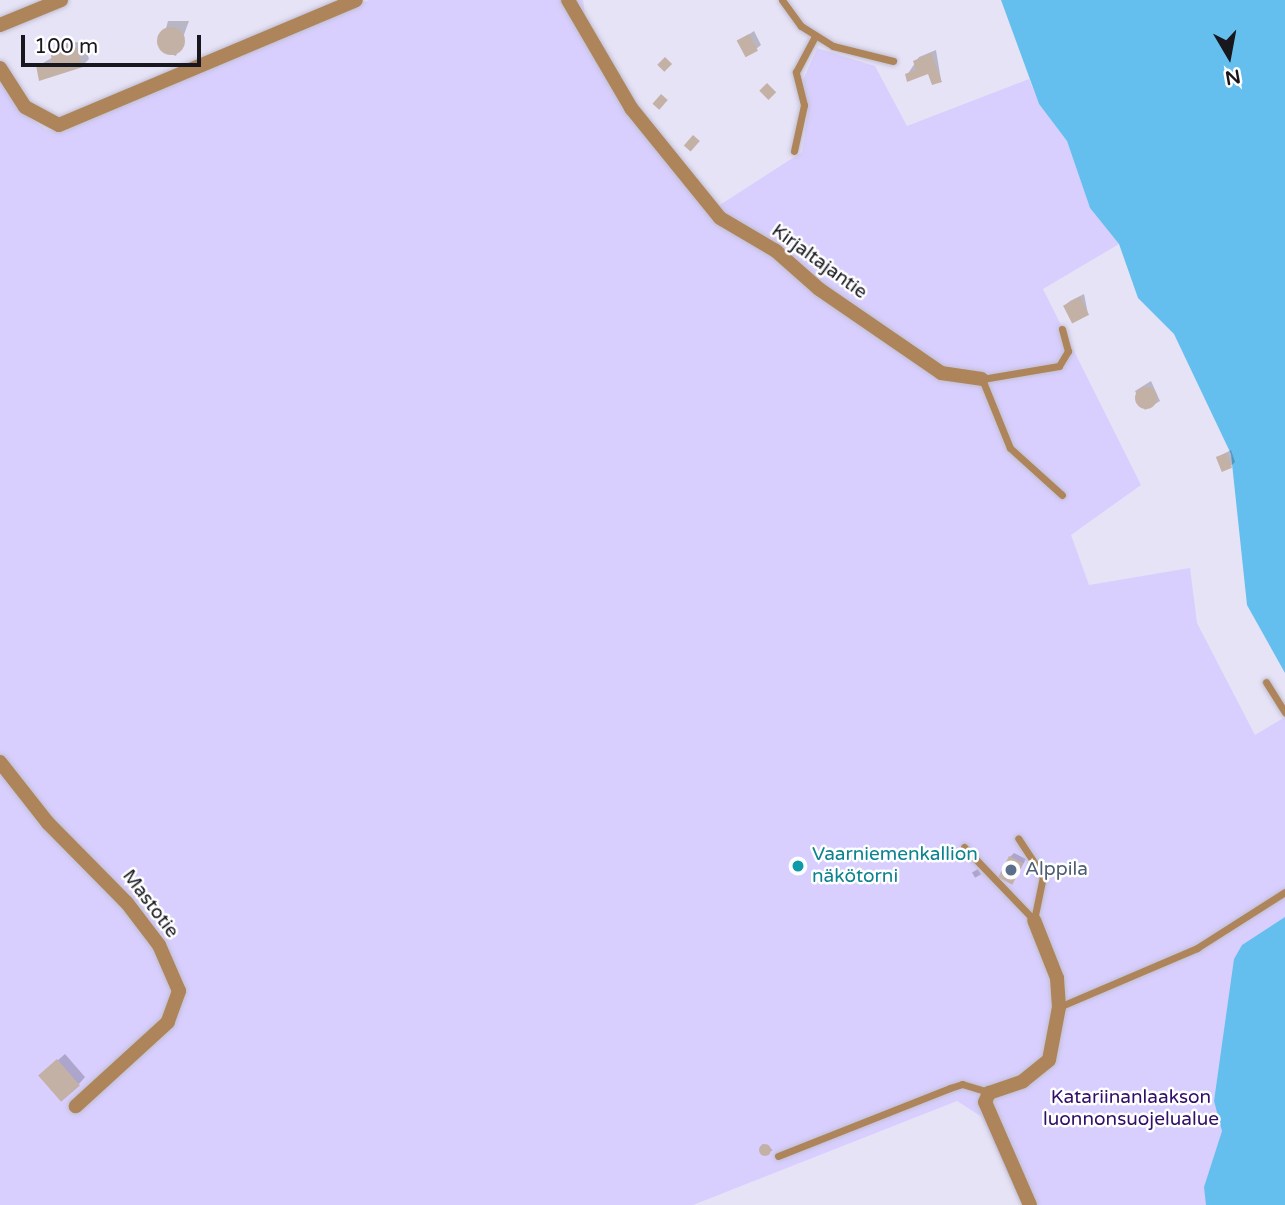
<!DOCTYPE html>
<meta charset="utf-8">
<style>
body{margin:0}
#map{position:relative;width:1285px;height:1205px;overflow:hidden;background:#e6e3f7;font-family:"Varela Round",sans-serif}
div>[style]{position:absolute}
.green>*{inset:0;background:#d8cfff}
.water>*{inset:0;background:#65bfee}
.shadow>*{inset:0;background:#0003;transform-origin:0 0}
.building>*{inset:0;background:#c4b1a6;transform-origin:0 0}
.round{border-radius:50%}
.roads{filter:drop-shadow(0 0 2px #c1bed0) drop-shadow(0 0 2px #c1bed0)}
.lane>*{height:7px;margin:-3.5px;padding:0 3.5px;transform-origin:3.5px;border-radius:3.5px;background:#ae845b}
.street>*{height:14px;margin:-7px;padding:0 7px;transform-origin:7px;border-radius:7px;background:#ae845b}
.dots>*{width:19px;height:19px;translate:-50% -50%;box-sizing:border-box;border:4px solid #fff;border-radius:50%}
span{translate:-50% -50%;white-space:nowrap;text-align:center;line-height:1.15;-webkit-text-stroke:5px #fff;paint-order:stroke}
.street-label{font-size:19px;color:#18171e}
.culture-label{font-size:19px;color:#0d838f}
.left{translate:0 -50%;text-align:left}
.service-label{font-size:19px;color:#4e5e75}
.park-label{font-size:19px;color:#321069}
.north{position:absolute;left:1194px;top:21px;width:70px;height:70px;-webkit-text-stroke:5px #fff;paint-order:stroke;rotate:170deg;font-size:19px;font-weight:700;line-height:28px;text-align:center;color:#18171e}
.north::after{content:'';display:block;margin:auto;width:24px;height:32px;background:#18171e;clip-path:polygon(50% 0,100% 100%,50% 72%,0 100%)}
.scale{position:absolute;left:21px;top:35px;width:180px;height:32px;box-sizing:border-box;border:4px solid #18171e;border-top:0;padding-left:9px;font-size:21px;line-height:24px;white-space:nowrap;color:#18171e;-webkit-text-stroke:5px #fff;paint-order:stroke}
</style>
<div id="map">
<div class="green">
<div style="clip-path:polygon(369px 0,583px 0,589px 43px,709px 212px,802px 152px,808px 111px,803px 80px,817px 48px,875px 66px,907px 126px,1029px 79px,1039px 104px,1067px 141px,1090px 208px,1119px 244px,1043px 289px,1141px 485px,1071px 535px,1089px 585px,1190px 568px,1197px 623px,1255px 735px,1285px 717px,1285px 928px,1233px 986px,1225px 1044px,1285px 1205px,1022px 1205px,982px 1117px,957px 1101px,693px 1205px,0 1205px,0 80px,26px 115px,46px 130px,65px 131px)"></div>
</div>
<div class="water">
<div style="clip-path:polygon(1001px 0,1285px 0,1285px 673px,1247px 605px,1231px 454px,1174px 334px,1138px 298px,1119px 244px,1090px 208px,1067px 141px,1039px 104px)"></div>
<div style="clip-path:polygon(1285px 917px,1285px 1205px,1206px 1205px,1204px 1187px,1222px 1131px,1214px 1101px,1234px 959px,1242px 945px)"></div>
</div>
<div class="shadow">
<div style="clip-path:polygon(168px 21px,189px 21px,176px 56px,160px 50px)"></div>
<div style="clip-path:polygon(754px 31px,761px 45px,747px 56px,739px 41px)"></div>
<div style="clip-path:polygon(83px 42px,89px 59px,82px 66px,38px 66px,53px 57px,59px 43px)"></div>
<div style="clip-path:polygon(936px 50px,941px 80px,929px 72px,907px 75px,919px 57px)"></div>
<div style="clip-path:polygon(1084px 294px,1088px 314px,1065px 305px,1070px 301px)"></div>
<div style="clip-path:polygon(1151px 381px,1160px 401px,1145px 410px,1135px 391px)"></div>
<div style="clip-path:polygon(1231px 450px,1235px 462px,1231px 466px,1218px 457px)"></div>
<div style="clip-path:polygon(1014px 853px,1026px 859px,1013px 882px,1010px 857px)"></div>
<div style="left:978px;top:869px;width:6px;height:7px;rotate:59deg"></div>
<div style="clip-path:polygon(65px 1054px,85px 1077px,79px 1084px,48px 1069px)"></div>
<div style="clip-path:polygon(762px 1144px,773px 1150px,763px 1155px)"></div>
</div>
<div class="building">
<div class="round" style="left:157px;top:27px;width:28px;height:28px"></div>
<div style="left:749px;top:34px;width:19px;height:14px;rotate:62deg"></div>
<div style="clip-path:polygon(67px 46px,77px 48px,83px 67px,39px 81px,36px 65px,52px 62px,50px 49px)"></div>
<div style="clip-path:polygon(931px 53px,942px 82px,932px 85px,928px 74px,907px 82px,905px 74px,916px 70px,913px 61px)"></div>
<div style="left:665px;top:57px;width:10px;height:11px;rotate:45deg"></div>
<div style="left:767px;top:83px;width:13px;height:11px;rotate:45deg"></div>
<div style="left:661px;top:94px;width:9px;height:13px;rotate:41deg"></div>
<div style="left:693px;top:135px;width:9px;height:14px;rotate:41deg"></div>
<div style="left:1080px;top:297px;width:20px;height:19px;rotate:63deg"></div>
<div class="round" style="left:1135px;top:387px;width:22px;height:22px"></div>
<div style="left:1226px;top:453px;width:16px;height:11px;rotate:68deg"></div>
<div style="left:1009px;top:856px;width:16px;height:24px;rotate:27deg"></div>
<div style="left:57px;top:1059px;width:35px;height:25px;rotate:49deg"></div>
<div class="round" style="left:759px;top:1144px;width:12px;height:12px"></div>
</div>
<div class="roads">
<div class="lane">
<div style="left:782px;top:0;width:32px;rotate:54deg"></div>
<div style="left:801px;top:26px;width:38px;rotate:32deg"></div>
<div style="left:833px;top:46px;width:62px;rotate:14deg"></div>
<div style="left:794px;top:151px;width:47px;rotate:-77.7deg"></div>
<div style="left:804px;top:105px;width:34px;rotate:-104deg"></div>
<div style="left:796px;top:72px;width:40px;rotate:-62deg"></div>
<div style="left:1062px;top:329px;width:23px;rotate:75deg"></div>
<div style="left:1068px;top:351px;width:17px;rotate:121deg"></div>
<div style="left:1059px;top:366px;width:78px;rotate:170.4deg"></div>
<div style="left:982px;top:379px;width:74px;rotate:67.9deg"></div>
<div style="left:1010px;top:448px;width:70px;rotate:42.1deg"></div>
<div style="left:1266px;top:682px;width:36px;rotate:58deg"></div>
<div style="left:964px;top:847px;width:101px;rotate:46.2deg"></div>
<div style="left:1034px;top:920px;width:45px;rotate:-78.4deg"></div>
<div style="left:1043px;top:876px;width:45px;rotate:-123.3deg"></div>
<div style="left:1059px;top:1007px;width:150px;rotate:-23.1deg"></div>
<div style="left:1197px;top:948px;width:104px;rotate:-32.5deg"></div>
<div style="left:778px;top:1156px;width:185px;rotate:-21.6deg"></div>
<div style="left:950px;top:1088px;width:13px;rotate:-18deg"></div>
<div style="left:962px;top:1084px;width:28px;rotate:17deg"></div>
</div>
<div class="street">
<div style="left:568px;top:0;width:125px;rotate:59.7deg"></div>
<div style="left:631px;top:108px;width:141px;rotate:51deg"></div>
<div style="left:720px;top:218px;width:65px;rotate:30.5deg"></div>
<div style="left:776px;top:251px;width:57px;rotate:41.5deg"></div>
<div style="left:819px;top:289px;width:148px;rotate:34.5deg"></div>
<div style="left:941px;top:373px;width:41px;rotate:8.3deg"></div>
<div style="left:0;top:25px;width:66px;rotate:-22.3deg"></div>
<div style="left:0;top:68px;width:46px;rotate:57.3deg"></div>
<div style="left:25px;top:107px;width:38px;rotate:28deg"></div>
<div style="left:59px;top:125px;width:322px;rotate:-22.8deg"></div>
<div style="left:0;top:762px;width:78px;rotate:51.8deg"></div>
<div style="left:48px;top:823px;width:112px;rotate:45.4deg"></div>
<div style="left:127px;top:903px;width:53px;rotate:52.7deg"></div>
<div style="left:159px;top:945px;width:50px;rotate:66.5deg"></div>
<div style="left:179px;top:991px;width:33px;rotate:110deg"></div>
<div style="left:168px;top:1022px;width:125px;rotate:137.6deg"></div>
<div style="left:1030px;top:1205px;width:112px;rotate:-113.6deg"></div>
<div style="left:985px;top:1102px;width:10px;rotate:-66deg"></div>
<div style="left:989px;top:1093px;width:36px;rotate:-19deg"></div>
<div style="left:1023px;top:1081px;width:33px;rotate:-39deg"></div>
<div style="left:1049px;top:1060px;width:54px;rotate:-79.3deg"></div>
<div style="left:1059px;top:1007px;width:29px;rotate:-94deg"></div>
<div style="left:1057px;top:978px;width:62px;rotate:-111.6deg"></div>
</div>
</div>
<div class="dots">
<div style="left:798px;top:866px;background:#0f9aa8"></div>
<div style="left:1011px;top:870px;background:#5c6f8a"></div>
</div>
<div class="street-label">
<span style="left:819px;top:262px;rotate:36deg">Kirjaltajantie</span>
<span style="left:150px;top:904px;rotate:53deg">Mastotie</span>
</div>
<div class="culture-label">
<span class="left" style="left:812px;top:866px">Vaarniemenkallion<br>näkötorni</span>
</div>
<div class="service-label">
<span class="left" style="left:1025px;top:870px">Alppila</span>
</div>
<div class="park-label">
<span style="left:1131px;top:1109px">Katariinanlaakson<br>luonnonsuojelualue</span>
</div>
<div class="north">N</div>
<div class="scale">100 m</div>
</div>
